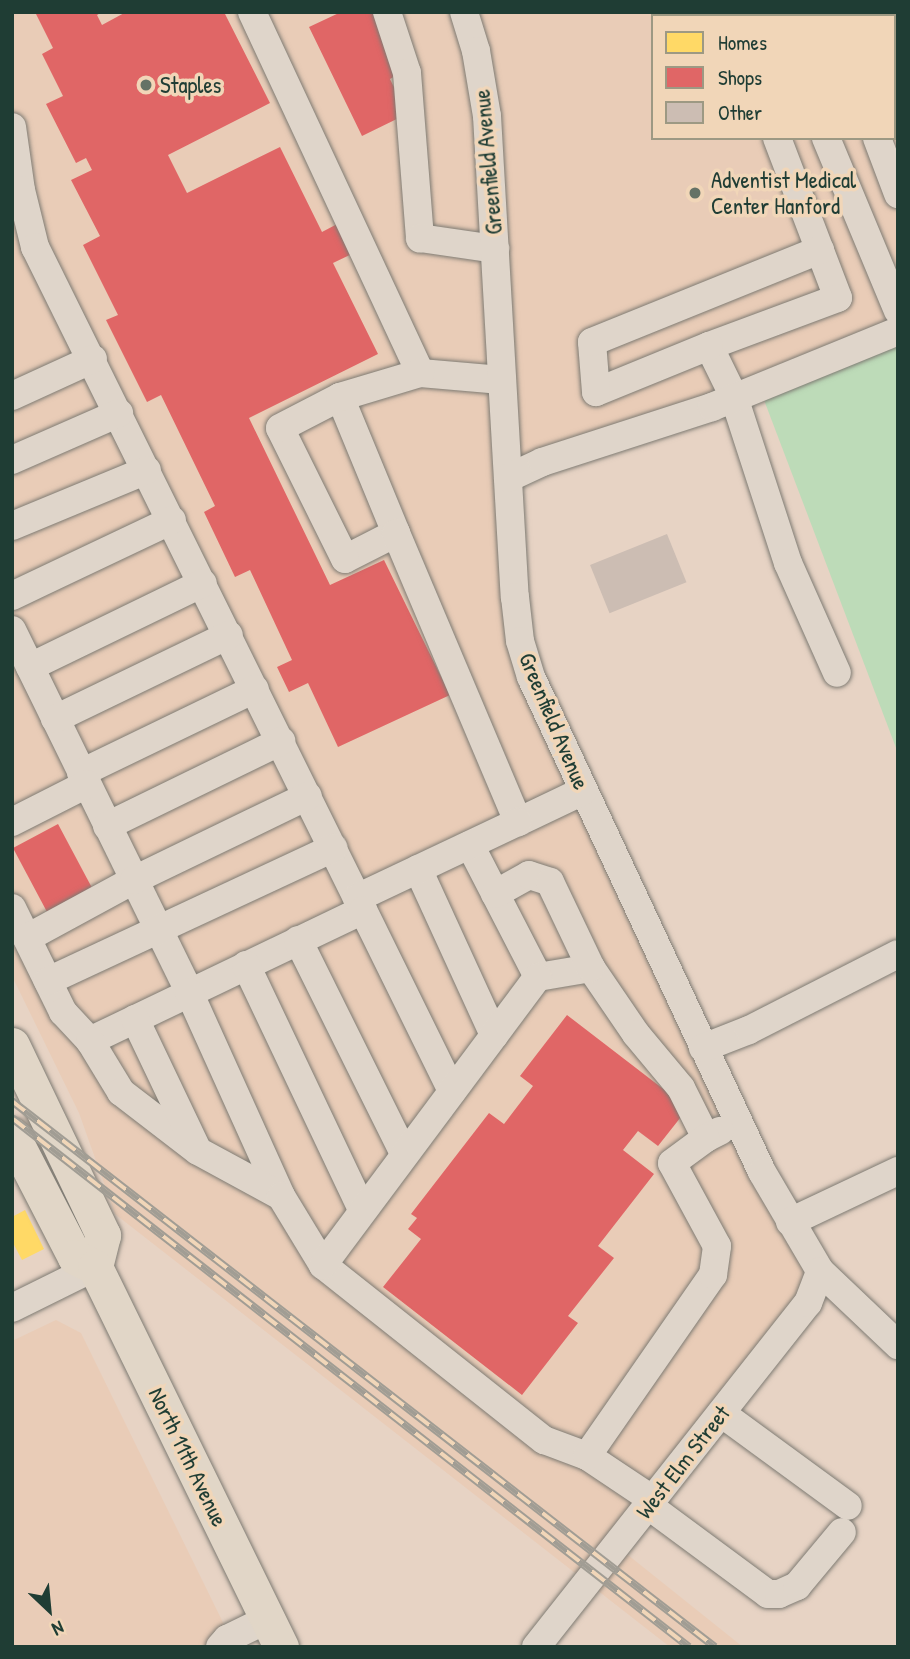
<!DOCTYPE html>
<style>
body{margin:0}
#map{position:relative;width:910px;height:1659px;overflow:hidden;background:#e7d3c4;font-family:"Patrick Hand",sans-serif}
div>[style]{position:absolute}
.built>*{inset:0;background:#e9ccb7}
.green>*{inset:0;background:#bddbb8}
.homes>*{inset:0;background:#ffd966}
.shops>*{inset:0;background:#e06666;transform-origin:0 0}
.building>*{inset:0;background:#ccbdb3;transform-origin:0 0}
.roads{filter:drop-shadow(0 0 2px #7e7b73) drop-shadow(0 0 2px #7e7b73)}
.minor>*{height:28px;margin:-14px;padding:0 14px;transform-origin:14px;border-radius:14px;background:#dfd5ca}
.major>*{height:35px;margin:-17.5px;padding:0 17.5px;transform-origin:17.5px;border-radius:17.5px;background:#e1d6c7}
.rail>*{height:8px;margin-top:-4px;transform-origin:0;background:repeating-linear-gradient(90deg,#f1d6b8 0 16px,#a19d94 0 32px);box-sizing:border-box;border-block:2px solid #a19d94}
.dots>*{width:19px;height:19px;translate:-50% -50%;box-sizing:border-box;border:4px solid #f1d6b8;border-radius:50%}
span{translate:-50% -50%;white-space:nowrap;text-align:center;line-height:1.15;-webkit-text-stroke:7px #f1d6b8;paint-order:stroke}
.poi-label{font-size:23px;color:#1f3d34}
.left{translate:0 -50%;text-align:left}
.street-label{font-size:23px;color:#1f3d34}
.frame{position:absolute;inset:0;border:14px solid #1f3d34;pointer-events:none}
.legend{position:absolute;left:651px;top:14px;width:245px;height:126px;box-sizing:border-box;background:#f1d6b8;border:2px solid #9d9983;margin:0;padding:9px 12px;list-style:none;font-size:21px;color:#1f3d34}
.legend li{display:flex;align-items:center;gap:14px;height:35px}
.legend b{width:35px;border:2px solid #9d9983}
.north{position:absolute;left:14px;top:1575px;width:70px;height:70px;-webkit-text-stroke:5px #f1d6b8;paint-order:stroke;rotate:154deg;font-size:19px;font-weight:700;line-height:28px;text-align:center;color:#1f3d34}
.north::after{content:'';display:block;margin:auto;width:24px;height:32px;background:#1f3d34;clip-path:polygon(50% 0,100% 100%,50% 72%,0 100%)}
</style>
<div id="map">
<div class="built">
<div style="clip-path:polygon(evenodd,12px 12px,898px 12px,898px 342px,508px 485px,520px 641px,820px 1271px,618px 1547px,743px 1647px,670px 1647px,115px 1214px,79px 1113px,12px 976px,12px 12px,653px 16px,894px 16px,894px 138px,653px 138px,653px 16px)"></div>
<div style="clip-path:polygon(56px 1320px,81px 1333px,235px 1647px,12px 1647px,12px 1341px)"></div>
</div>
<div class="green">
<div style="clip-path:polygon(898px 342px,898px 753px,761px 392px)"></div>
</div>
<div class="homes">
<div style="clip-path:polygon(25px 1210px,44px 1249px,22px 1260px,12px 1241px,12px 1217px)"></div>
</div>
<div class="shops">
<div style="clip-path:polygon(35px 12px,102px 12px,97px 15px,102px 25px,126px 12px,224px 12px,270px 103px,168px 155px,187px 193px,280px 147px,322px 232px,341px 222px,356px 252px,333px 263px,378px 354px,249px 418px,330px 585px,384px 560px,450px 695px,338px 747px,308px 683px,289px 692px,277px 667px,292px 660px,250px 570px,235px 577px,204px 512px,215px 506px,161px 395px,147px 402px,106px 320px,118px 315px,83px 245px,100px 236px,71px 180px,92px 170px,86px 158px,76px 163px,46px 104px,63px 96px,42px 54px,53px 48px)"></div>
<div style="clip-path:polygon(341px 12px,374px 12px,402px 72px,390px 79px,407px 114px,362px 136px,309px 27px)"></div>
<div style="left:58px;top:824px;width:76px;height:51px;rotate:62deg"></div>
<div style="clip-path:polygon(567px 1015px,688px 1108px,658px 1146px,638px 1131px,623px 1150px,654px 1174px,598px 1246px,614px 1258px,568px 1316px,578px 1323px,522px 1395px,383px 1287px,421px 1239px,408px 1229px,417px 1218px,411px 1214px,489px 1113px,504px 1124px,533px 1086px,520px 1076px)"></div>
</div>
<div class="building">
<div style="left:667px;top:534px;width:52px;height:83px;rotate:68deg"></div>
</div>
<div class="roads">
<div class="minor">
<div style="left:252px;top:12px;width:398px;rotate:65deg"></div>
<div style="left:420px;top:373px;width:82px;rotate:4.9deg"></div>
<div style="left:387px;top:12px;width:64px;rotate:71.8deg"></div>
<div style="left:407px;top:73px;width:166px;rotate:85.5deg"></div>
<div style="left:420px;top:238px;width:76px;rotate:8.3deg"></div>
<div style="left:464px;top:12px;width:41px;rotate:72.9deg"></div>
<div style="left:476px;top:51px;width:66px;rotate:80.4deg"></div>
<div style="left:487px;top:116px;width:482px;rotate:86.7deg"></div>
<div style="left:515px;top:597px;width:44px;rotate:83.5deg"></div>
<div style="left:520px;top:641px;width:38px;rotate:73deg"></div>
<div style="left:531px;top:677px;width:546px;rotate:64.98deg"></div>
<div style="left:762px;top:1172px;width:115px;rotate:59.6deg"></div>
<div style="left:820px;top:1271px;width:108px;rotate:43.5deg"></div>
<div style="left:728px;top:12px;width:4px;rotate:76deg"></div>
<div style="left:776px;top:12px;width:4px;rotate:63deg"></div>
<div style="left:831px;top:12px;width:4px;rotate:76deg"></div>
<div style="left:894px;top:81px;width:4px;rotate:-27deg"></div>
<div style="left:12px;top:127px;width:64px;rotate:81.9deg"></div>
<div style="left:21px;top:190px;width:59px;rotate:76.2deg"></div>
<div style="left:35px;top:247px;width:740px;rotate:63.68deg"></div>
<div style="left:363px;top:910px;width:303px;rotate:154.4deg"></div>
<div style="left:777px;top:138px;width:171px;rotate:69.1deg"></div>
<div style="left:838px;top:298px;width:138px;rotate:159.6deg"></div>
<div style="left:709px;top:346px;width:57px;rotate:63.9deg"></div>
<div style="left:734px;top:397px;width:175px;rotate:72deg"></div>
<div style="left:788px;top:563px;width:120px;rotate:66deg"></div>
<div style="left:826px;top:138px;width:187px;rotate:67.4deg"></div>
<div style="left:877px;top:138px;width:60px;rotate:69.4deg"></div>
<div style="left:709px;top:346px;width:122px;rotate:157.8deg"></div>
<div style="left:596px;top:392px;width:50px;rotate:-94.6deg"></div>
<div style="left:592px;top:342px;width:246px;rotate:-22deg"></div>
<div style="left:12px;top:396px;width:89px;rotate:-24.6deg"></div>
<div style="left:340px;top:397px;width:147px;rotate:67.6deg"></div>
<div style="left:396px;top:533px;width:57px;rotate:153deg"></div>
<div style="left:345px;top:559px;width:146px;rotate:-116.4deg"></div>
<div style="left:280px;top:428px;width:68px;rotate:-27.3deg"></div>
<div style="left:340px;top:397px;width:84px;rotate:-16.7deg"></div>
<div style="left:12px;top:460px;width:117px;rotate:-23.7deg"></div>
<div style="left:508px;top:478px;width:38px;rotate:-25deg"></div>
<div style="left:542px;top:462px;width:179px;rotate:-17.9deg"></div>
<div style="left:712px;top:407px;width:201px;rotate:-22.2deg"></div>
<div style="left:12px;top:526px;width:146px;rotate:-22.5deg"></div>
<div style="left:396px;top:533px;width:314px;rotate:67.1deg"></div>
<div style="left:518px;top:822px;width:72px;rotate:-25.5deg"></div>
<div style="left:12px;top:596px;width:177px;rotate:-25.4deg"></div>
<div style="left:12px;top:630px;width:403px;rotate:63.9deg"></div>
<div style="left:189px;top:992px;width:224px;rotate:65.7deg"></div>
<div style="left:30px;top:667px;width:192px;rotate:-25.9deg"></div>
<div style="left:55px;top:719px;width:193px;rotate:-25.8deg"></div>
<div style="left:81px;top:773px;width:193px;rotate:-25.8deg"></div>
<div style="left:12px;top:822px;width:84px;rotate:-26.9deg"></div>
<div style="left:107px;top:826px;width:194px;rotate:-26deg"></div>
<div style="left:470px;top:845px;width:148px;rotate:62.7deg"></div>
<div style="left:538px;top:977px;width:54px;rotate:-9.6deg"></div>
<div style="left:591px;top:968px;width:80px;rotate:55.7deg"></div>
<div style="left:636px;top:1034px;width:70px;rotate:50.2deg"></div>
<div style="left:681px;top:1088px;width:56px;rotate:63.4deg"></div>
<div style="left:706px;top:1138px;width:16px;rotate:-27deg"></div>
<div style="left:418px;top:869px;width:183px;rotate:65.4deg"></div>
<div style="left:495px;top:894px;width:39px;rotate:-29deg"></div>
<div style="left:529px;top:875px;width:22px;rotate:18deg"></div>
<div style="left:550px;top:882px;width:95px;rotate:64.5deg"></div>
<div style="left:357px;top:898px;width:178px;rotate:-25.3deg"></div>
<div style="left:12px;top:908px;width:116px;rotate:63.9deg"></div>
<div style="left:63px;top:1012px;width:40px;rotate:47deg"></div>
<div style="left:90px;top:1041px;width:60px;rotate:58.7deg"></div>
<div style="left:121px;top:1092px;width:97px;rotate:37.5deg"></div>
<div style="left:198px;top:1151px;width:94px;rotate:28.5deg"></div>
<div style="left:281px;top:1196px;width:81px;rotate:58.7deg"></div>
<div style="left:323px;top:1265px;width:282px;rotate:38.4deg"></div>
<div style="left:544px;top:1440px;width:46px;rotate:20.4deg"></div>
<div style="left:363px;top:910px;width:202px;rotate:63.8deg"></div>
<div style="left:27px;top:938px;width:122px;rotate:-28.5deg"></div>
<div style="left:134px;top:880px;width:193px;rotate:-25.8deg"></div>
<div style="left:298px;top:940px;width:239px;rotate:63.6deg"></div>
<div style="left:246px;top:965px;width:270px;rotate:64.6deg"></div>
<div style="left:48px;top:981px;width:315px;rotate:-25deg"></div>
<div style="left:135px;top:1019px;width:144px;rotate:64.5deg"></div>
<div style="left:703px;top:1048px;width:49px;rotate:-21.4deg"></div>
<div style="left:749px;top:1030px;width:167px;rotate:-27deg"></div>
<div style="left:790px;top:1222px;width:119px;rotate:-25.3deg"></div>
<div style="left:323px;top:1265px;width:359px;rotate:-53.3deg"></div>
<div style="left:12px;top:1308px;width:93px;rotate:-26.3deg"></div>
<div style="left:721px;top:1413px;width:157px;rotate:36.2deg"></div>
<div style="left:653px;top:1500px;width:79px;rotate:-146.3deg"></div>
<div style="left:587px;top:1456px;width:221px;rotate:-55.2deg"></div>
<div style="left:713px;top:1275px;width:29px;rotate:-82deg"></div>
<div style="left:717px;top:1246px;width:94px;rotate:-118.5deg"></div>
<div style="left:672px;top:1163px;width:42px;rotate:-36.3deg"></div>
<div style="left:649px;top:1506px;width:148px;rotate:36.5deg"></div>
<div style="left:768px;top:1594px;width:11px"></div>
<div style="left:779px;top:1594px;width:20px;rotate:-24deg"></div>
<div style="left:797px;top:1586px;width:70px;rotate:-50.2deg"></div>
<div style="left:220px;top:1647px;width:11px;rotate:-49deg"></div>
<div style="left:227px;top:1639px;width:46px;rotate:-26deg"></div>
<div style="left:536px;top:1647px;width:439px;rotate:-51.7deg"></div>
<div style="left:808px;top:1303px;width:34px;rotate:-69deg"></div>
</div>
<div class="major">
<div style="left:12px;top:1045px;width:211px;rotate:64.4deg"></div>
<div style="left:103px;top:1235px;width:33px;rotate:104deg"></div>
<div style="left:12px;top:1135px;width:137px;rotate:62.7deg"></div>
<div style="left:75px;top:1257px;width:22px;rotate:27deg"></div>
<div style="left:95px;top:1267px;width:423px;rotate:63.9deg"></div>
</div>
</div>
<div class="rail">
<div style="left:12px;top:1101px;width:890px;rotate:37.84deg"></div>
<div style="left:12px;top:1118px;width:859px;rotate:38deg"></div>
</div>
<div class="dots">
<div style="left:146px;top:85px;background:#657266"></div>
<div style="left:695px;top:193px;background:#657266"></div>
</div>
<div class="poi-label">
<span class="left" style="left:160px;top:85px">Staples</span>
<span class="left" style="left:711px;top:193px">Adventist Medical<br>Center Hanford</span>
</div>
<div class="street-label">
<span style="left:488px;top:162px;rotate:-95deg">Greenfield Avenue</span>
<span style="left:554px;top:721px;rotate:67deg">Greenfield Avenue</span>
<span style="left:188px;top:1457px;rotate:64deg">North 11th Avenue</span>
<span style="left:683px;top:1462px;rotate:-52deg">West Elm Street</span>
</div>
<div class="frame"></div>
<ul class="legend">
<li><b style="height:19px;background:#ffd966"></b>Homes</li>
<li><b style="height:19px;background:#e06666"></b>Shops</li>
<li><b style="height:19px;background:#ccbdb3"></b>Other</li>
</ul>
<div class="north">N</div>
</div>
